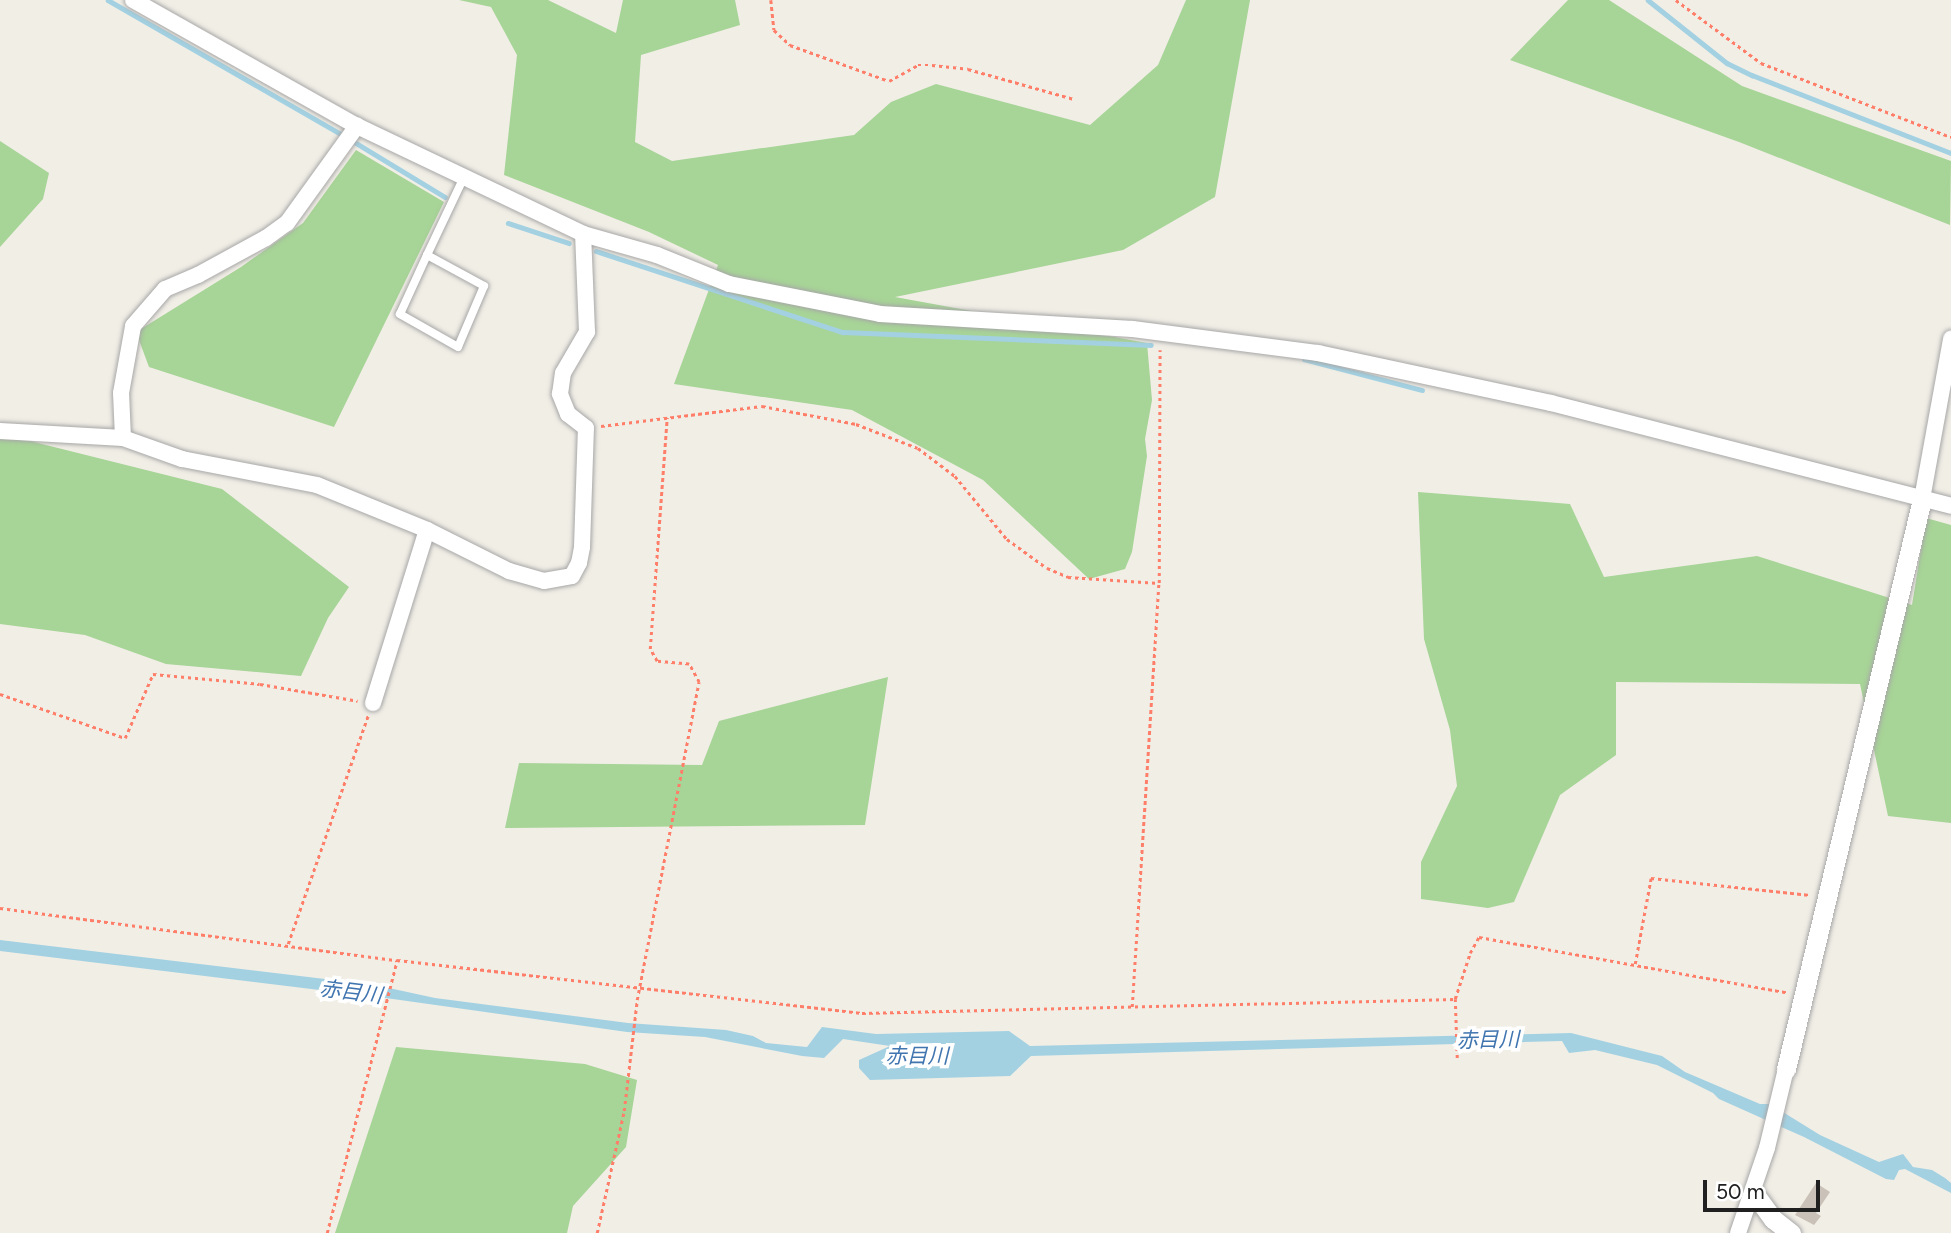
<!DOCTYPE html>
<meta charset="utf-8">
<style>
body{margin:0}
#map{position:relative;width:1951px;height:1233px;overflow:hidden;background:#f1eee6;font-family:Figtree,"Noto Sans JP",sans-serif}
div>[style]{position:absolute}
.forest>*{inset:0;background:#a7d497}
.water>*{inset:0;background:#a3d1e2}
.stream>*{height:4.5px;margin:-2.25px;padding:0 2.25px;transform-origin:2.25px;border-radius:2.25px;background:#a3d1e2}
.building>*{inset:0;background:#cac1b8}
.path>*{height:2.5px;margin-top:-1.25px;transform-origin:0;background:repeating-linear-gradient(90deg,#ff7e69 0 3.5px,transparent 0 7px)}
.roads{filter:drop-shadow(0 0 2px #a7a7a7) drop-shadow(0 0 2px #a7a7a7)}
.service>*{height:8px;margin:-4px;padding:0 4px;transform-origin:4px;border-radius:4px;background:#fff}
.minor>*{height:16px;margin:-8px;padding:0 8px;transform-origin:8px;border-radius:8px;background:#fff}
.tertiary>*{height:19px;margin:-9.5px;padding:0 9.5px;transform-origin:9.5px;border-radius:9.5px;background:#fff}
span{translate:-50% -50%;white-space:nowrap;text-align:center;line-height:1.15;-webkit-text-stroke:7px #fff;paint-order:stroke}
.water-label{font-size:21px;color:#4175b0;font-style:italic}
.scale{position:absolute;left:1703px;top:1180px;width:117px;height:32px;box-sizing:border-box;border:4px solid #202020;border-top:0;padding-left:9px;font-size:21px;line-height:24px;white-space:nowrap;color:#202020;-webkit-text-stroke:5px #fff;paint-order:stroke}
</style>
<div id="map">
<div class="forest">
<div style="clip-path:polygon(459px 0,548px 0,616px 33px,623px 0,735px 0,740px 25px,641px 55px,635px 142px,672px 161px,854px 135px,891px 102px,936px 84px,1090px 125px,1158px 65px,1186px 0,1250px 0,1215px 197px,1123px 250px,895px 297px,1147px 343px,1152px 400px,1145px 439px,1147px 456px,1132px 552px,1125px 569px,1089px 579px,983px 480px,852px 410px,674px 384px,718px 265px,649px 232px,504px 175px,517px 55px,491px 7px)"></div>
<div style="clip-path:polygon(1568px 0,1609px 0,1742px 86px,1951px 161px,1950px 225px,1739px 142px,1510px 60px)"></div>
<div style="clip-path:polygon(0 141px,49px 173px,43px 199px,0 247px)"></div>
<div style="clip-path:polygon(356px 150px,444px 202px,334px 427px,149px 367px,136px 332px,241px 267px,303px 223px)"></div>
<div style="clip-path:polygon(0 437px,30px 441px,222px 489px,349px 587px,328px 618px,301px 676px,166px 664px,85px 635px,0 624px)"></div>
<div style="clip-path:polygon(1418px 492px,1570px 504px,1604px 577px,1757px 556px,1912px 605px,1926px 518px,1951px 525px,1951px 823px,1888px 816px,1860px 684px,1616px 682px,1616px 755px,1560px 795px,1514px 902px,1488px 908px,1421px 899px,1421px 862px,1457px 786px,1450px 730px,1424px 639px)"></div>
<div style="clip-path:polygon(888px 677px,865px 825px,505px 828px,519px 763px,702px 765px,719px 721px)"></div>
<div style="clip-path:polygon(396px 1047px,585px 1064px,637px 1080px,626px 1147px,573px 1206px,567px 1233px,335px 1233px)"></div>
</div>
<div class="water">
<div style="clip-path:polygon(0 940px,375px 985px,435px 998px,628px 1023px,726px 1030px,753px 1036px,766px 1043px,807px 1047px,822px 1027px,876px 1034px,1009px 1031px,1030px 1046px,1571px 1033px,1662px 1056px,1685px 1072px,1760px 1104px,1770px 1104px,1820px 1135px,1879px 1162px,1903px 1154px,1913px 1167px,1932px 1170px,1945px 1178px,1951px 1183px,1951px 1193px,1905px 1169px,1899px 1170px,1894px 1180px,1886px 1179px,1804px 1137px,1719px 1099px,1713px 1093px,1657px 1065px,1595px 1050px,1569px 1053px,1562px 1041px,1031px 1056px,1010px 1076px,870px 1080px,859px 1068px,859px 1060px,890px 1046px,843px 1039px,824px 1058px,802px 1056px,705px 1037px,627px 1032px,393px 999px,0 951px)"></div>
</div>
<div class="stream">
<div style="left:108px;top:0;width:267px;rotate:29.9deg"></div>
<div style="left:1648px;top:0;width:101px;rotate:38.6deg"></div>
<div style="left:1727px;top:63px;width:28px;rotate:26deg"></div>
<div style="left:1752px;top:75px;width:214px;rotate:21.4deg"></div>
<div style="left:356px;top:143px;width:104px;rotate:31.2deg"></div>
<div style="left:508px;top:223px;width:64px;rotate:18.2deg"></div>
<div style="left:596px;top:251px;width:260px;rotate:18.2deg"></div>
<div style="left:843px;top:332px;width:308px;rotate:2.4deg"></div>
<div style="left:1304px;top:359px;width:122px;rotate:14.7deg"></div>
</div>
<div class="building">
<div style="clip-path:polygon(1816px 1183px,1830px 1192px,1816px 1213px,1821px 1216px,1814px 1225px,1795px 1215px)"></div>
</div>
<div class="path">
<div style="left:771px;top:0;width:30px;rotate:84deg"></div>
<div style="left:774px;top:30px;width:22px;rotate:43deg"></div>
<div style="left:790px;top:45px;width:105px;rotate:20deg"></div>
<div style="left:889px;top:81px;width:33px;rotate:-29deg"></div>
<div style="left:918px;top:65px;width:14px"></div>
<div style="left:932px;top:65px;width:36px;rotate:6deg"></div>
<div style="left:968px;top:69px;width:110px;rotate:15.8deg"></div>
<div style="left:1676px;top:0;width:106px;rotate:36.5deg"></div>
<div style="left:1761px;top:63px;width:204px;rotate:21.3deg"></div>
<div style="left:601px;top:426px;width:162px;rotate:-7.1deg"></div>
<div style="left:762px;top:406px;width:96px;rotate:10.8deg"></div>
<div style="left:856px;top:424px;width:66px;rotate:21.2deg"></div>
<div style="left:918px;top:448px;width:46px;rotate:37.1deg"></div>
<div style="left:955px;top:476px;width:82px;rotate:50.5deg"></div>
<div style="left:1007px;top:539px;width:49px;rotate:35.9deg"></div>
<div style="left:1047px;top:568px;width:23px;rotate:23deg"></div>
<div style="left:1068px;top:577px;width:91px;rotate:3.8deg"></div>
<div style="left:0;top:694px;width:133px;rotate:19.4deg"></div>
<div style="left:125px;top:738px;width:70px;rotate:-66.4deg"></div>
<div style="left:153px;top:674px;width:107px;rotate:5.3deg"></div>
<div style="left:260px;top:684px;width:99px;rotate:9.8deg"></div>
<div style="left:0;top:908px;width:400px;rotate:7.5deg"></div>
<div style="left:288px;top:944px;width:242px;rotate:-70.7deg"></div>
<div style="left:1635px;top:964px;width:87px;rotate:-79.5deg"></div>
<div style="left:1651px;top:878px;width:160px;rotate:6.1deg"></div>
<div style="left:1132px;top:1007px;width:425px;rotate:-86.4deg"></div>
<div style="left:1159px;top:583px;width:233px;rotate:-89.8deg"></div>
<div style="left:1457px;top:1058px;width:59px;rotate:-91.9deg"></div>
<div style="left:1455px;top:999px;width:48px;rotate:-71.9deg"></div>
<div style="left:1470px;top:953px;width:18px;rotate:-61deg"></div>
<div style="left:1479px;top:937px;width:312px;rotate:10.2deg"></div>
<div style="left:327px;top:1233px;width:282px;rotate:-75.6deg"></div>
<div style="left:397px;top:960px;width:468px;rotate:6.5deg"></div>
<div style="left:862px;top:1013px;width:593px;rotate:-1.35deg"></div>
<div style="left:597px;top:1233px;width:125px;rotate:-77.5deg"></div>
<div style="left:624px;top:1111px;width:112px;rotate:-83.3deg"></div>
<div style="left:637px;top:1000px;width:324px;rotate:-79deg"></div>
<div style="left:699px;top:682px;width:21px;rotate:-119deg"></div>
<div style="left:689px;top:664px;width:32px;rotate:-175deg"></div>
<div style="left:657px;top:661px;width:14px;rotate:-120deg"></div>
<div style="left:650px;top:649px;width:232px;rotate:-85.8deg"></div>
</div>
<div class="roads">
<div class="service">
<div style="left:427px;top:255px;width:65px;rotate:28.5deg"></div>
<div style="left:484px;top:286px;width:66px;rotate:113.1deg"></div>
<div style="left:458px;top:347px;width:67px;rotate:-150.4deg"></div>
<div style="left:400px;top:314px;width:65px;rotate:-65.4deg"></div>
<div style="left:427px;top:255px;width:86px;rotate:-64.6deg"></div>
</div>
<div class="minor">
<div style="left:133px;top:0;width:257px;rotate:29.4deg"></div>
<div style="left:357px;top:126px;width:250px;rotate:25.5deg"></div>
<div style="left:583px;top:234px;width:77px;rotate:15.8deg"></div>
<div style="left:657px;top:255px;width:78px;rotate:21.9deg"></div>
<div style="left:729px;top:284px;width:154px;rotate:11.2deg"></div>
<div style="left:880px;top:314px;width:253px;rotate:3.4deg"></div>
<div style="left:1133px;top:329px;width:187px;rotate:7.4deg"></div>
<div style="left:1318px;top:353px;width:238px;rotate:12.1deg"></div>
<div style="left:1551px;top:403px;width:413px;rotate:14.4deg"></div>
<div style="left:0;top:431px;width:123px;rotate:3.3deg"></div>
<div style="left:123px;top:438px;width:63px;rotate:19.6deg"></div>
<div style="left:182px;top:459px;width:137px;rotate:10.9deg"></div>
<div style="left:317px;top:485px;width:119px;rotate:22.2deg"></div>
<div style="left:427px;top:530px;width:92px;rotate:26.6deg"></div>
<div style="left:509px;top:571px;width:36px;rotate:16deg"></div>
<div style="left:544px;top:581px;width:28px;rotate:-10deg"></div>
<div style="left:572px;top:576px;width:15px;rotate:-62deg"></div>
<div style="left:579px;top:563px;width:16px;rotate:-79deg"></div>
<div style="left:582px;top:547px;width:119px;rotate:-88.1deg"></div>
<div style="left:586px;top:428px;width:23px;rotate:-142deg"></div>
<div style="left:568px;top:414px;width:22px;rotate:-112deg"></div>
<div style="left:560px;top:394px;width:21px;rotate:-82deg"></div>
<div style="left:563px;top:373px;width:48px;rotate:-59.7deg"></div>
<div style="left:587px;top:332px;width:98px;rotate:-92.3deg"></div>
<div style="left:123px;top:438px;width:45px;rotate:-92.5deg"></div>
<div style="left:121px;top:393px;width:68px;rotate:-79.8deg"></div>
<div style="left:133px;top:326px;width:49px;rotate:-49.1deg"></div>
<div style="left:165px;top:289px;width:36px;rotate:-23deg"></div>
<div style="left:198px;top:275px;width:77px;rotate:-28.6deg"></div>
<div style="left:266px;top:238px;width:26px;rotate:-36deg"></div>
<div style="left:287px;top:223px;width:120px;rotate:-54.2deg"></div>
<div style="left:1922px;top:499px;width:163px;rotate:-79.7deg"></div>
<div style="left:373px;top:703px;width:181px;rotate:-72.7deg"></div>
<div style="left:1738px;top:1233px;width:90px;rotate:-71.2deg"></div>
<div style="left:1767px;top:1148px;width:81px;rotate:-76.5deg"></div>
</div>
<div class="tertiary">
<div style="left:1786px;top:1069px;width:586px;rotate:-76.58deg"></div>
<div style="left:1754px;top:1193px;width:32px;rotate:54deg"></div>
<div style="left:1773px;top:1219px;width:23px;rotate:38deg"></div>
</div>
</div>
<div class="water-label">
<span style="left:351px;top:992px;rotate:7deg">赤目川</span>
<span style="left:1488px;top:1040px;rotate:-1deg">赤目川</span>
<span style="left:917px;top:1056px">赤目川</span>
</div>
<div class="scale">50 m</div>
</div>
